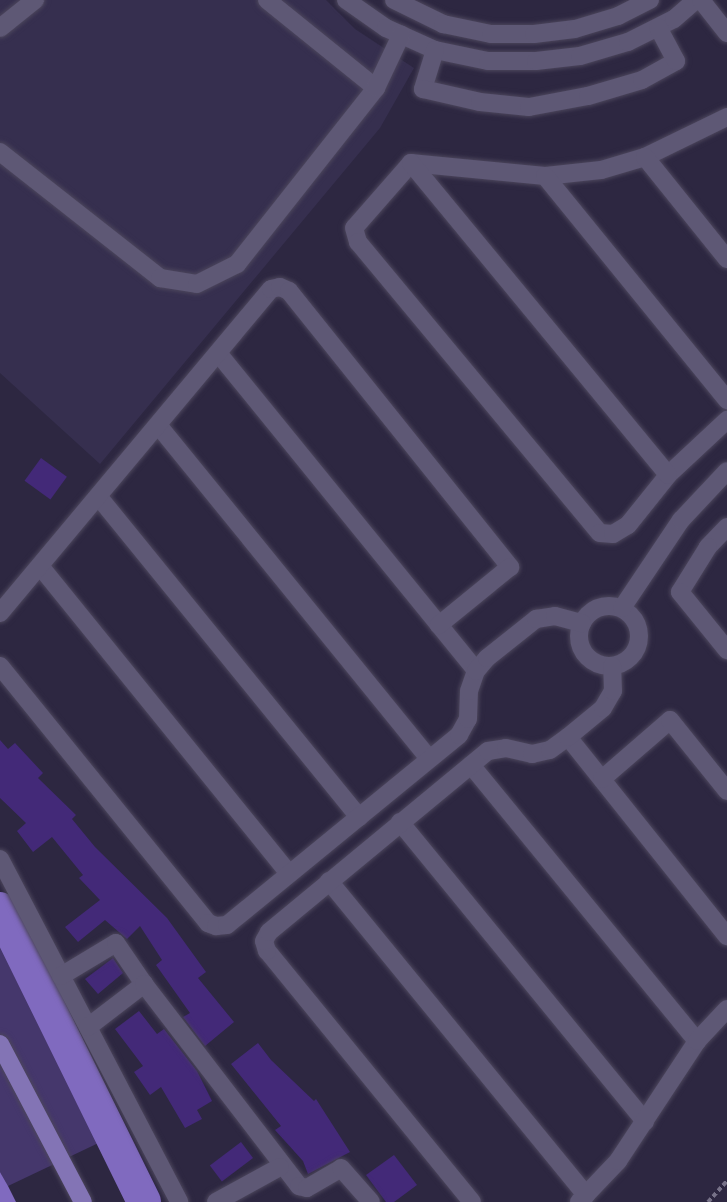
<!DOCTYPE html>
<style>
body{margin:0}
#map{position:relative;width:727px;height:1202px;overflow:hidden;background:#2d2741;font-family:Rubik,sans-serif}
div>[style]{position:absolute}
.built>*{inset:0;background:#362f4f}
.green>*{inset:0;background:#45376c}
.water>*{inset:0;background:#806abf}
.river>*{height:34px;margin:-17px;padding:0 17px;transform-origin:17px;border-radius:17px;background:#806abf}
.building>*{inset:0;background:#432978;transform-origin:0 0}
.path>*{height:4px;margin-top:-2px;transform-origin:0;background:repeating-linear-gradient(90deg,#777288 0 4.5px,transparent 0 7.5px)}
.roads{filter:drop-shadow(0 0 2px #4c465c) drop-shadow(0 0 2px #4c465c)}
.minor>*{height:18px;margin:-9px;padding:0 9px;transform-origin:9px;border-radius:9px;background:#5e5875}
.minor>.ring{margin:-9px;padding:0;box-sizing:content-box;background:none;border:18px solid #5e5875;border-radius:50%}
.major>*{height:18px;margin:-9px;padding:0 9px;transform-origin:9px;border-radius:9px;background:#8374b5}
span{translate:-50% -50%;white-space:nowrap;text-align:center;line-height:1.15;-webkit-text-stroke:6px #15121e;paint-order:stroke}
</style>
<div id="map">
<div class="built">
<div style="clip-path:polygon(0 0,326px 0,355px 29px,414px 68px,380px 128px,100px 464px,0 373px)"></div>
</div>
<div class="green">
<div style="clip-path:polygon(0 927px,109px 1138px,8px 1186px,0 1172px)"></div>
</div>
<div class="water">
<div style="clip-path:polygon(0 1172px,8px 1186px,16px 1202px,0 1202px)"></div>
</div>
<div class="river">
<div style="left:0;top:909px;width:326px;rotate:63.8deg"></div>
</div>
<div class="building">
<div style="left:41px;top:458px;width:32px;height:28px;rotate:36deg"></div>
<div style="clip-path:polygon(0 740px,8px 749px,15px 743px,43px 773px,38px 778px,76px 815px,72px 819px,95px 847px,167px 918px,206px 972px,198px 978px,234px 1022px,205px 1046px,183px 1017px,190px 1013px,156px 965px,162px 960px,140px 926px,127px 939px,105px 920px,78px 942px,65px 927px,100px 900px,79px 878px,83px 875px,52px 837px,33px 852px,17px 831px,26px 823px,0 798px)"></div>
<div style="clip-path:polygon(113px 958px,123px 973px,98px 994px,85px 979px)"></div>
<div style="clip-path:polygon(139px 1011px,157px 1034px,164px 1029px,197px 1071px,212px 1101px,197px 1110px,202px 1119px,185px 1128px,161px 1087px,150px 1095px,134px 1072px,143px 1066px,115px 1029px)"></div>
<div style="clip-path:polygon(258px 1043px,271px 1060px,314px 1101px,316px 1099px,350px 1152px,308px 1174px,303px 1161px,275px 1130px,281px 1126px,231px 1064px)"></div>
<div style="left:241px;top:1142px;width:20px;height:39px;rotate:53deg"></div>
<div style="clip-path:polygon(394px 1155px,417px 1185px,394px 1202px,386px 1202px,366px 1175px)"></div>
</div>
<div class="path">
<div style="left:708px;top:1202px;width:28px;rotate:-48deg"></div>
</div>
<div class="roads">
<div class="minor">
<div style="left:267px;top:0;width:140px;rotate:38.9deg"></div>
<div style="left:346px;top:0;width:49px;rotate:35deg"></div>
<div style="left:386px;top:28px;width:54px;rotate:24.2deg"></div>
<div style="left:435px;top:50px;width:54px;rotate:11.7deg"></div>
<div style="left:488px;top:61px;width:48px"></div>
<div style="left:536px;top:61px;width:44px;rotate:-6.5deg"></div>
<div style="left:580px;top:56px;width:50px;rotate:-16.3deg"></div>
<div style="left:628px;top:42px;width:51px;rotate:-26.6deg"></div>
<div style="left:674px;top:19px;width:29px;rotate:-41deg"></div>
<div style="left:394px;top:0;width:55px;rotate:26.1deg"></div>
<div style="left:443px;top:24px;width:49px;rotate:11.8deg"></div>
<div style="left:491px;top:34px;width:43px"></div>
<div style="left:534px;top:34px;width:41px;rotate:-7deg"></div>
<div style="left:575px;top:29px;width:45px;rotate:-16.8deg"></div>
<div style="left:618px;top:16px;width:36px;rotate:-27deg"></div>
<div style="left:701px;top:0;width:42px;rotate:51.8deg"></div>
<div style="left:0;top:28px;width:45px;rotate:-38.7deg"></div>
<div style="left:435px;top:50px;width:41px;rotate:107.1deg"></div>
<div style="left:423px;top:89px;width:58px;rotate:12.8deg"></div>
<div style="left:480px;top:102px;width:49px;rotate:5.8deg"></div>
<div style="left:529px;top:107px;width:60px;rotate:-10.6deg"></div>
<div style="left:588px;top:96px;width:56px;rotate:-16.5deg"></div>
<div style="left:642px;top:80px;width:39px;rotate:-29deg"></div>
<div style="left:676px;top:61px;width:38px;rotate:-118deg"></div>
<div style="left:727px;top:117px;width:91px;rotate:154deg"></div>
<div style="left:645px;top:157px;width:46px;rotate:163.5deg"></div>
<div style="left:601px;top:170px;width:56px;rotate:173.9deg"></div>
<div style="left:545px;top:176px;width:135px;rotate:-174.5deg"></div>
<div style="left:411px;top:163px;width:86px;rotate:131.2deg"></div>
<div style="left:354px;top:228px;width:15px;rotate:74deg"></div>
<div style="left:358px;top:242px;width:378px;rotate:50.3deg"></div>
<div style="left:600px;top:533px;width:13px;rotate:4deg"></div>
<div style="left:613px;top:534px;width:17px;rotate:-31deg"></div>
<div style="left:628px;top:525px;width:64px;rotate:-51.3deg"></div>
<div style="left:668px;top:475px;width:81px;rotate:-43deg"></div>
<div style="left:0;top:152px;width:204px;rotate:38.2deg"></div>
<div style="left:160px;top:278px;width:37px;rotate:9deg"></div>
<div style="left:197px;top:284px;width:45px;rotate:-26.6deg"></div>
<div style="left:237px;top:264px;width:224px;rotate:-51.7deg"></div>
<div style="left:376px;top:88px;width:59px;rotate:-64.7deg"></div>
<div style="left:645px;top:157px;width:131px;rotate:51.2deg"></div>
<div style="left:411px;top:163px;width:404px;rotate:50.5deg"></div>
<div style="left:545px;top:176px;width:289px;rotate:50.9deg"></div>
<div style="left:218px;top:353px;width:409px;rotate:50.9deg"></div>
<div style="left:158px;top:425px;width:430px;rotate:50.9deg"></div>
<div style="left:98px;top:496px;width:414px;rotate:50.9deg"></div>
<div style="left:727px;top:527px;width:28px;rotate:134deg"></div>
<div style="left:708px;top:547px;width:53px;rotate:121.9deg"></div>
<div style="left:680px;top:592px;width:75px;rotate:51deg"></div>
<div style="left:40px;top:566px;width:396px;rotate:51deg"></div>
<div class="ring" style="left:579px;top:606px;width:42px;height:42px"></div>
<div style="left:622px;top:608px;width:106px;rotate:-56.2deg"></div>
<div style="left:681px;top:520px;width:67px;rotate:-46.8deg"></div>
<div style="left:0;top:613px;width:422px;rotate:-50.1deg"></div>
<div style="left:271px;top:289px;width:9px;rotate:-13deg"></div>
<div style="left:280px;top:287px;width:10px;rotate:24deg"></div>
<div style="left:289px;top:291px;width:354px;rotate:51.3deg"></div>
<div style="left:510px;top:567px;width:92px;rotate:140.8deg"></div>
<div style="left:0;top:666px;width:331px;rotate:51deg"></div>
<div style="left:208px;top:923px;width:9px;rotate:21deg"></div>
<div style="left:216px;top:926px;width:11px;rotate:-5deg"></div>
<div style="left:227px;top:925px;width:300px;rotate:-39.3deg"></div>
<div style="left:459px;top:735px;width:18px;rotate:-61deg"></div>
<div style="left:468px;top:719px;width:28px;rotate:-88deg"></div>
<div style="left:469px;top:691px;width:21px;rotate:-71deg"></div>
<div style="left:476px;top:671px;width:17px;rotate:-50deg"></div>
<div style="left:487px;top:658px;width:63px;rotate:-38.5deg"></div>
<div style="left:536px;top:619px;width:19px;rotate:-9deg"></div>
<div style="left:555px;top:616px;width:28px;rotate:15deg"></div>
<div style="left:568px;top:737px;width:255px;rotate:51.4deg"></div>
<div style="left:471px;top:765px;width:357px;rotate:50.7deg"></div>
<div style="left:602px;top:779px;width:90px;rotate:-40.9deg"></div>
<div style="left:670px;top:720px;width:91px;rotate:51.2deg"></div>
<div style="left:400px;top:822px;width:387px;rotate:50.7deg"></div>
<div style="left:0;top:859px;width:387px;rotate:62.4deg"></div>
<div style="left:329px;top:881px;width:406px;rotate:50.7deg"></div>
<div style="left:61px;top:976px;width:64px;rotate:-31deg"></div>
<div style="left:116px;top:943px;width:50px;rotate:55.7deg"></div>
<div style="left:88px;top:1027px;width:71px;rotate:-37.5deg"></div>
<div style="left:144px;top:984px;width:255px;rotate:52.5deg"></div>
<div style="left:299px;top:1186px;width:8px;rotate:14deg"></div>
<div style="left:307px;top:1188px;width:39px;rotate:-30deg"></div>
<div style="left:341px;top:1168px;width:45px;rotate:48.6deg"></div>
<div style="left:216px;top:1202px;width:73px;rotate:-28.7deg"></div>
<div style="left:472px;top:1202px;width:324px;rotate:-129.2deg"></div>
<div style="left:267px;top:951px;width:10px;rotate:-107deg"></div>
<div style="left:264px;top:941px;width:10px;rotate:-61deg"></div>
<div style="left:269px;top:932px;width:284px;rotate:-39.6deg"></div>
<div style="left:488px;top:751px;width:18px;rotate:-9deg"></div>
<div style="left:506px;top:748px;width:27px;rotate:13deg"></div>
<div style="left:532px;top:754px;width:18px;rotate:-13deg"></div>
<div style="left:550px;top:750px;width:22px;rotate:-36deg"></div>
<div style="left:568px;top:737px;width:45px;rotate:-39.6deg"></div>
<div style="left:603px;top:708px;width:20px;rotate:-60deg"></div>
<div style="left:613px;top:691px;width:25px;rotate:-92deg"></div>
<div style="left:579px;top:1202px;width:57px;rotate:-46.4deg"></div>
<div style="left:618px;top:1161px;width:144px;rotate:-56.6deg"></div>
<div style="left:697px;top:1041px;width:44px;rotate:-46.8deg"></div>
</div>
<div class="major">
<div style="left:0;top:1044px;width:178px;rotate:62.3deg"></div>
</div>
</div>
</div>
